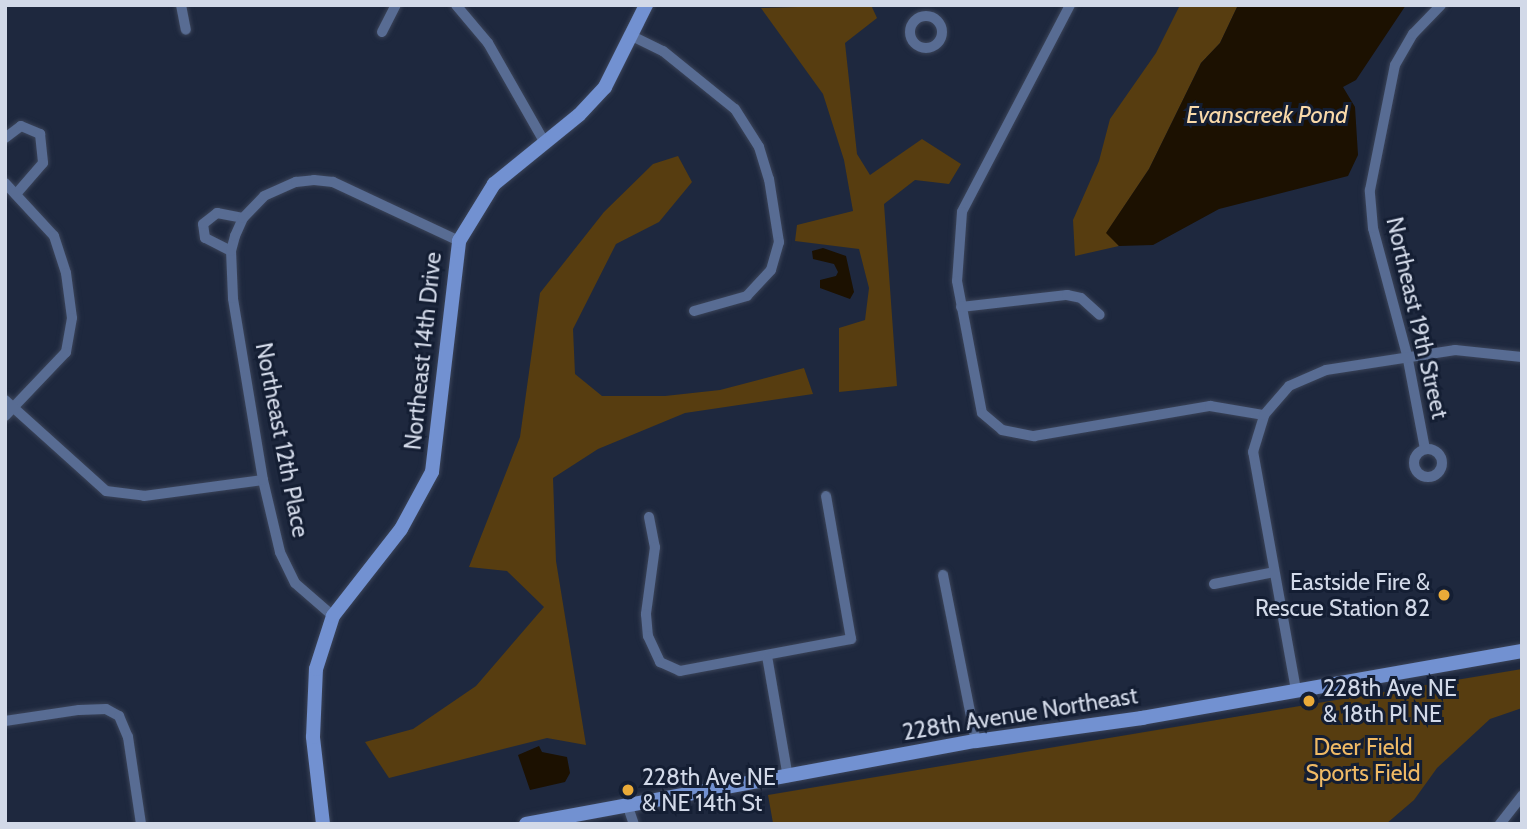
<!DOCTYPE html>
<style>
body{margin:0}
#map{position:relative;width:1527px;height:829px;overflow:hidden;background:#1e283e;font-family:Cabin,sans-serif}
div>[style]{position:absolute}
.green>*{inset:0;background:#573d10}
.water>*{inset:0;background:#1c1101}
.roads{filter:drop-shadow(0 0 2px #3b4459) drop-shadow(0 0 2px #3b4459)}
.street>*{height:10px;margin:-5px;padding:0 5px;transform-origin:5px;border-radius:5px;background:#586c93}
.street>.ring{margin:-5px;padding:0;box-sizing:content-box;background:none;border:10px solid #586c93;border-radius:50%}
.secondary>*{height:14px;margin:-7px;padding:0 7px;transform-origin:7px;border-radius:7px;background:#7291d1}
.dots>*{width:19px;height:19px;translate:-50% -50%;box-sizing:border-box;border:4px solid #141e33;border-radius:50%}
span{translate:-50% -50%;white-space:nowrap;text-align:center;line-height:1.15;-webkit-text-stroke:6px #141e33;paint-order:stroke}
.street-label{font-size:23px;color:#d2d9e8}
.poi-label{font-size:23px;color:#d2d9e8}
.right{translate:-100% -50%;text-align:right}
.left{translate:0 -50%;text-align:left}
.park-label{font-size:23px;color:#f0ba65}
.water-label{font-size:24px;color:#f9d9a9;font-style:italic}
.frame{position:absolute;inset:0;border:7px solid #d2d9e8;pointer-events:none}
</style>
<div id="map">
<div class="green">
<div style="clip-path:polygon(871px 5px,877px 18px,845px 43px,857px 154px,870px 175px,922px 139px,961px 164px,949px 184px,915px 180px,884px 204px,897px 386px,839px 392px,839px 328px,865px 320px,869px 288px,859px 249px,795px 241px,797px 225px,853px 211px,844px 160px,823px 94px,761px 8px)"></div>
<div style="clip-path:polygon(1180px 5px,1238px 5px,1220px 43px,1201px 63px,1149px 169px,1107px 232px,1119px 246px,1075px 256px,1073px 220px,1099px 161px,1110px 119px,1156px 53px)"></div>
<div style="clip-path:polygon(678px 156px,692px 182px,659px 222px,616px 244px,573px 329px,575px 374px,602px 396px,665px 396px,720px 390px,804px 368px,813px 394px,685px 413px,598px 449px,553px 478px,556px 561px,586px 745px,547px 738px,389px 778px,365px 742px,413px 729px,476px 686px,544px 607px,507px 571px,469px 567px,520px 437px,540px 293px,604px 212px,653px 164px)"></div>
<div style="clip-path:polygon(1522px 669px,1522px 708px,1490px 719px,1437px 768px,1414px 800px,1386px 824px,773px 823px,768px 795px)"></div>
</div>
<div class="water">
<div style="clip-path:polygon(1238px 5px,1406px 5px,1356px 80px,1343px 87px,1355px 107px,1358px 155px,1348px 176px,1219px 209px,1153px 245px,1119px 246px,1106px 233px,1149px 169px,1201px 63px,1220px 43px)"></div>
<div style="clip-path:polygon(823px 248px,846px 256px,854px 292px,850px 299px,820px 288px,820px 280px,836px 276px,838px 272px,834px 264px,813px 259px,812px 251px)"></div>
<div style="clip-path:polygon(539px 746px,542px 752px,567px 757px,570px 773px,565px 782px,530px 790px,518px 755px)"></div>
</div>
<div class="roads">
<div class="street">
<div style="left:181px;top:5px;width:25px;rotate:79deg"></div>
<div style="left:456px;top:5px;width:50px;rotate:49.9deg"></div>
<div style="left:488px;top:43px;width:113px;rotate:60.3deg"></div>
<div style="left:1070px;top:5px;width:233px;rotate:117.6deg"></div>
<div style="left:962px;top:212px;width:69px;rotate:94.1deg"></div>
<div style="left:957px;top:281px;width:134px;rotate:79.3deg"></div>
<div style="left:982px;top:413px;width:26px;rotate:40deg"></div>
<div style="left:1002px;top:430px;width:33px;rotate:11deg"></div>
<div style="left:1034px;top:436px;width:179px;rotate:-9.7deg"></div>
<div style="left:1210px;top:406px;width:55px;rotate:9.5deg"></div>
<div class="ring" style="left:910px;top:16px;width:22px;height:22px"></div>
<div style="left:382px;top:32px;width:30px;rotate:-63deg"></div>
<div style="left:632px;top:36px;width:34px;rotate:26deg"></div>
<div style="left:663px;top:51px;width:92px;rotate:38.9deg"></div>
<div style="left:735px;top:109px;width:45px;rotate:57.7deg"></div>
<div style="left:759px;top:147px;width:34px;rotate:73deg"></div>
<div style="left:769px;top:179px;width:64px;rotate:81deg"></div>
<div style="left:779px;top:242px;width:29px;rotate:106deg"></div>
<div style="left:771px;top:270px;width:35px;rotate:133deg"></div>
<div style="left:747px;top:296px;width:55px;rotate:164.2deg"></div>
<div style="left:5px;top:138px;width:20px;rotate:-37deg"></div>
<div style="left:21px;top:126px;width:21px;rotate:23deg"></div>
<div style="left:40px;top:134px;width:29px;rotate:84deg"></div>
<div style="left:43px;top:163px;width:40px;rotate:131deg"></div>
<div style="left:5px;top:183px;width:72px;rotate:47.2deg"></div>
<div style="left:54px;top:236px;width:39px;rotate:72deg"></div>
<div style="left:66px;top:273px;width:45px;rotate:82.4deg"></div>
<div style="left:72px;top:318px;width:35px;rotate:100deg"></div>
<div style="left:66px;top:352px;width:88px;rotate:133.6deg"></div>
<div style="left:231px;top:251px;width:29px;rotate:-153deg"></div>
<div style="left:205px;top:238px;width:14px;rotate:-98deg"></div>
<div style="left:203px;top:224px;width:18px;rotate:-38deg"></div>
<div style="left:217px;top:213px;width:26px;rotate:11deg"></div>
<div style="left:961px;top:307px;width:107px;rotate:-6.5deg"></div>
<div style="left:1067px;top:295px;width:14px;rotate:12deg"></div>
<div style="left:1081px;top:298px;width:25px;rotate:42deg"></div>
<div style="left:5px;top:400px;width:136px;rotate:42deg"></div>
<div style="left:106px;top:491px;width:38px;rotate:7deg"></div>
<div style="left:144px;top:496px;width:120px;rotate:-7.7deg"></div>
<div class="ring" style="left:1414px;top:449px;width:18px;height:18px"></div>
<div style="left:1425px;top:449px;width:96px;rotate:-100.8deg"></div>
<div style="left:1407px;top:355px;width:131px;rotate:-105deg"></div>
<div style="left:1373px;top:228px;width:38px;rotate:-95deg"></div>
<div style="left:1370px;top:190px;width:127px;rotate:-78.7deg"></div>
<div style="left:1395px;top:65px;width:36px;rotate:-60deg"></div>
<div style="left:1413px;top:34px;width:40px;rotate:-46deg"></div>
<div style="left:649px;top:517px;width:31px;rotate:79deg"></div>
<div style="left:655px;top:547px;width:68px;rotate:97.7deg"></div>
<div style="left:646px;top:614px;width:22px;rotate:85deg"></div>
<div style="left:648px;top:636px;width:29px;rotate:65deg"></div>
<div style="left:660px;top:662px;width:22px;rotate:24deg"></div>
<div style="left:680px;top:671px;width:174px;rotate:-10.6deg"></div>
<div style="left:851px;top:639px;width:145px;rotate:-99.9deg"></div>
<div style="left:943px;top:575px;width:169px;rotate:78.8deg"></div>
<div style="left:1214px;top:584px;width:61px;rotate:-11.3deg"></div>
<div style="left:333px;top:616px;width:50px;rotate:-139deg"></div>
<div style="left:295px;top:583px;width:34px;rotate:-116deg"></div>
<div style="left:280px;top:552px;width:74px;rotate:-103.3deg"></div>
<div style="left:263px;top:480px;width:184px;rotate:-99.4deg"></div>
<div style="left:233px;top:298px;width:47px;rotate:-92.4deg"></div>
<div style="left:231px;top:251px;width:16px;rotate:-75deg"></div>
<div style="left:235px;top:236px;width:20px;rotate:-66deg"></div>
<div style="left:243px;top:218px;width:30px;rotate:-46deg"></div>
<div style="left:264px;top:196px;width:35px;rotate:-24deg"></div>
<div style="left:296px;top:182px;width:18px;rotate:-6deg"></div>
<div style="left:314px;top:180px;width:19px;rotate:6deg"></div>
<div style="left:333px;top:182px;width:139px;rotate:25.1deg"></div>
<div style="left:767px;top:656px;width:123px;rotate:80.2deg"></div>
<div style="left:1296px;top:690px;width:242px;rotate:-100.2deg"></div>
<div style="left:1253px;top:452px;width:39px;rotate:-73deg"></div>
<div style="left:1264px;top:415px;width:38px;rotate:-49deg"></div>
<div style="left:1289px;top:386px;width:40px;rotate:-23.4deg"></div>
<div style="left:1326px;top:370px;width:131px;rotate:-8.8deg"></div>
<div style="left:1455px;top:350px;width:67px;rotate:6deg"></div>
<div style="left:5px;top:721px;width:75px;rotate:-8.5deg"></div>
<div style="left:79px;top:710px;width:27px;rotate:-2deg"></div>
<div style="left:106px;top:709px;width:15px;rotate:28deg"></div>
<div style="left:119px;top:716px;width:23px;rotate:67deg"></div>
<div style="left:128px;top:737px;width:88px;rotate:81.5deg"></div>
<div style="left:628px;top:807px;width:18px;rotate:71deg"></div>
<div style="left:1500px;top:824px;width:36px;rotate:-52deg"></div>
</div>
<div class="secondary">
<div style="left:323px;top:824px;width:88px;rotate:-96.6deg"></div>
<div style="left:313px;top:737px;width:68px;rotate:-87.5deg"></div>
<div style="left:316px;top:669px;width:56px;rotate:-72.2deg"></div>
<div style="left:333px;top:616px;width:110px;rotate:-52deg"></div>
<div style="left:401px;top:529px;width:65px;rotate:-61.5deg"></div>
<div style="left:432px;top:472px;width:233px;rotate:-83.3deg"></div>
<div style="left:459px;top:241px;width:67px;rotate:-58.4deg"></div>
<div style="left:494px;top:184px;width:109px;rotate:-39.1deg"></div>
<div style="left:579px;top:115px;width:38px;rotate:-47deg"></div>
<div style="left:605px;top:87px;width:92px;rotate:-63.4deg"></div>
<div style="left:526px;top:824px;width:458px;rotate:-10.5deg"></div>
<div style="left:976px;top:741px;width:168px;rotate:-7.9deg"></div>
<div style="left:1142px;top:718px;width:386px;rotate:-10deg"></div>
</div>
</div>
<div class="dots">
<div style="left:1444px;top:595px;background:#eaaa38"></div>
<div style="left:1309px;top:701px;background:#eaaa38"></div>
<div style="left:628px;top:790px;background:#eaaa38"></div>
</div>
<div class="street-label">
<span style="left:1417px;top:318px;rotate:77deg">Northeast 19th Street</span>
<span style="left:423px;top:351px;rotate:-84deg">Northeast 14th Drive</span>
<span style="left:282px;top:440px;rotate:79deg">Northeast 12th Place</span>
<span style="left:1020px;top:714px;rotate:-9deg">228th Avenue Northeast</span>
</div>
<div class="poi-label">
<span class="right" style="left:1430px;top:595px">Eastside Fire &amp;<br>Rescue Station 82</span>
<span class="left" style="left:1323px;top:701px">228th Ave NE<br>&amp; 18th Pl NE</span>
<span class="left" style="left:642px;top:790px">228th Ave NE<br>&amp; NE 14th St</span>
</div>
<div class="park-label">
<span style="left:1363px;top:760px">Deer Field<br>Sports Field</span>
</div>
<div class="water-label">
<span style="left:1267px;top:115px">Evanscreek Pond</span>
</div>
<div class="frame"></div>
</div>
